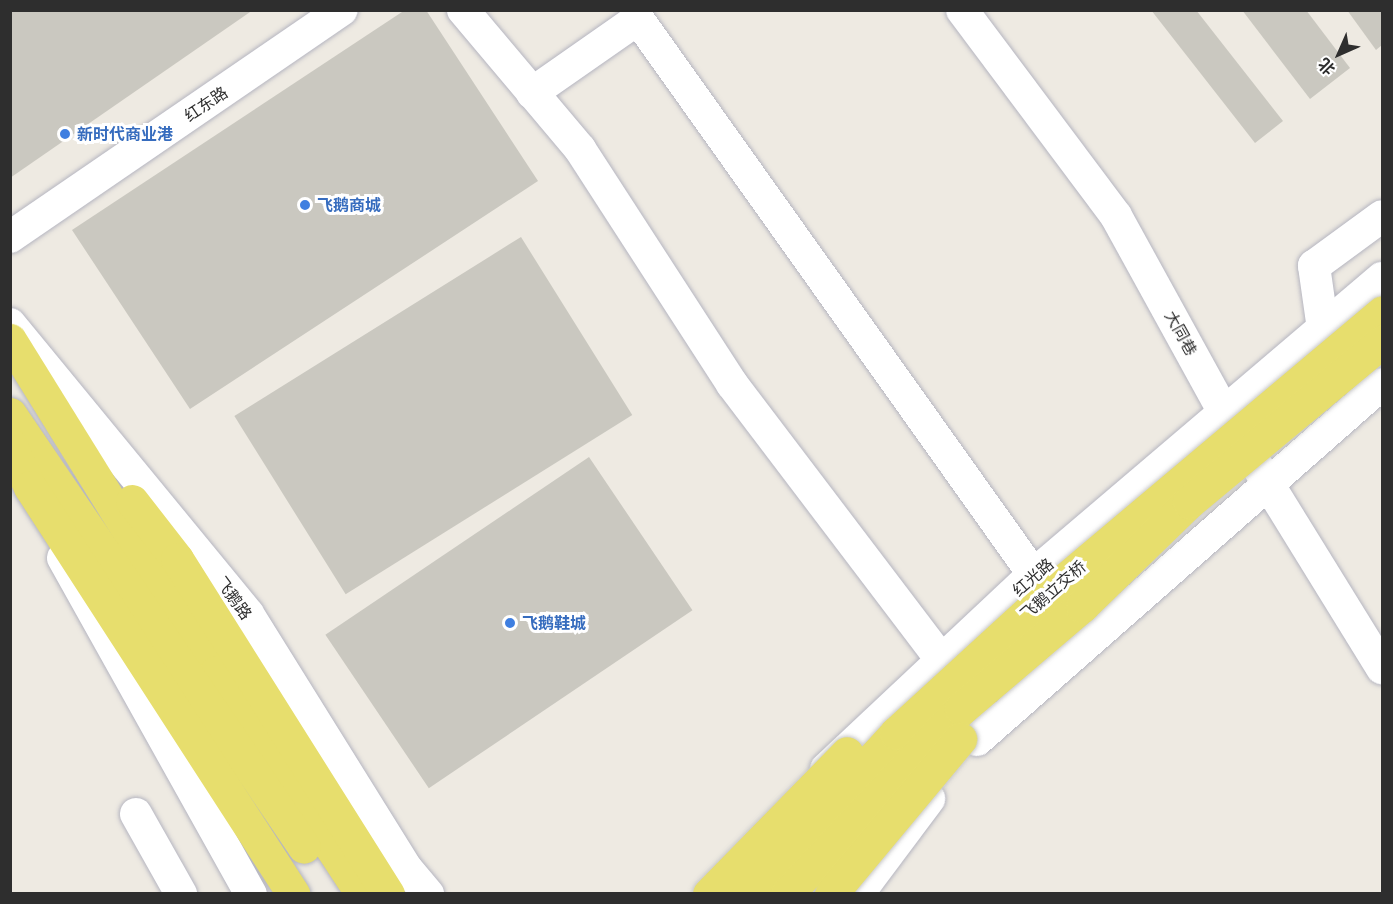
<!DOCTYPE html>
<meta charset="utf-8">
<style>
body{margin:0}
#map{position:relative;width:1393px;height:904px;overflow:hidden;background:#eeeae2;font-family:"Archivo Narrow","Noto Sans SC",sans-serif}
div>[style]{position:absolute}
.building>*{inset:0;background:#cac8c0;transform-origin:0 0}
.roads{filter:drop-shadow(0 0 2px #b5b5c0) drop-shadow(0 0 2px #b5b5c0)}
.minor>*{height:32px;margin:-16px;padding:0 16px;transform-origin:16px;border-radius:16px;background:#fff}
.major>*{height:33px;margin:-16.5px;padding:0 16.5px;transform-origin:16.5px;border-radius:16.5px;background:#e7de6d}
.bridges{filter:drop-shadow(0 0 2px #c9c9c9) drop-shadow(0 0 2px #c9c9c9)}
.major-bridge>*{height:33px;margin:-16.5px;padding:0 16.5px;transform-origin:16.5px;border-radius:16.5px;background:#e7de6d}
.dots>*{width:16px;height:16px;translate:-50% -50%;box-sizing:border-box;border:3px solid #fff;border-radius:50%}
span{translate:-50% -50%;white-space:nowrap;text-align:center;line-height:1.15;-webkit-text-stroke:6px #fff;paint-order:stroke}
.street-label{font-size:16px;color:#2e2e2e}
.shop-label{font-size:16px;color:#366cbe;font-weight:700}
.left{translate:0 -50%;text-align:left}
.frame{position:absolute;inset:0;border:12px solid #2e2e2e;pointer-events:none}
.north{position:absolute;left:1309px;top:24px;width:60px;height:60px;-webkit-text-stroke:4px #fff;paint-order:stroke;rotate:225deg;font-size:16px;font-weight:700;line-height:24px;text-align:center;color:#2e2e2e}
.north::after{content:'';display:block;margin:auto;width:21px;height:27px;background:#2e2e2e;clip-path:polygon(50% 0,100% 100%,50% 72%,0 100%)}
</style>
<div id="map">
<div class="building">
<div style="clip-path:polygon(10px 10px,253px 10px,10px 178px)"></div>
<div style="clip-path:polygon(405px 10px,426px 10px,538px 181px,190px 409px,72px 230px)"></div>
<div style="clip-path:polygon(1151px 10px,1196px 10px,1283px 121px,1255px 143px)"></div>
<div style="clip-path:polygon(1242px 10px,1306px 10px,1350px 68px,1310px 99px)"></div>
<div style="clip-path:polygon(1347px 10px,1382px 10px,1382px 45px,1376px 50px)"></div>
<div style="left:521px;top:237px;width:210px;height:338px;rotate:58deg"></div>
<div style="left:589px;top:457px;width:185px;height:318px;rotate:56deg"></div>
</div>
<div class="roads">
<div class="minor">
<div style="left:463px;top:10px;width:182px;rotate:49.9deg"></div>
<div style="left:580px;top:149px;width:280px;rotate:57.1deg"></div>
<div style="left:732px;top:384px;width:430px;rotate:52.8deg"></div>
<div style="left:962px;top:10px;width:257px;rotate:53.2deg"></div>
<div style="left:1116px;top:216px;width:226px;rotate:61.2deg"></div>
<div style="left:1225px;top:414px;width:299px;rotate:58.3deg"></div>
<div style="left:532px;top:93px;width:129px;rotate:-34.9deg"></div>
<div style="left:638px;top:19px;width:767px;rotate:54.55deg"></div>
<div style="left:10px;top:237px;width:402px;rotate:-34.4deg"></div>
<div style="left:10px;top:324px;width:375px;rotate:50.6deg"></div>
<div style="left:248px;top:614px;width:301px;rotate:58.1deg"></div>
<div style="left:407px;top:869px;width:33px;rotate:50deg"></div>
<div style="left:1323px;top:329px;width:64px;rotate:-98.1deg"></div>
<div style="left:1314px;top:266px;width:84px;rotate:-36.3deg"></div>
<div style="left:63px;top:558px;width:385px;rotate:60.8deg"></div>
<div style="left:977px;top:740px;width:539px;rotate:-41.32deg"></div>
<div style="left:826px;top:769px;width:285px;rotate:-43.2deg"></div>
<div style="left:1034px;top:574px;width:457px;rotate:-40.4deg"></div>
<div style="left:136px;top:814px;width:92px;rotate:60.6deg"></div>
<div style="left:858px;top:894px;width:119px;rotate:-53.2deg"></div>
</div>
<div class="major">
<div style="left:10px;top:340px;width:391px;rotate:58.2deg"></div>
<div style="left:216px;top:672px;width:266px;rotate:56.7deg"></div>
<div style="left:10px;top:414px;width:523px;rotate:55.82deg"></div>
<div style="left:10px;top:444px;width:47px;rotate:65.1deg"></div>
<div style="left:30px;top:487px;width:485px;rotate:57.1deg"></div>
<div style="left:132px;top:501px;width:73px;rotate:52.2deg"></div>
<div style="left:177px;top:559px;width:396px;rotate:57.8deg"></div>
</div>
</div>
<div class="bridges">
<div class="major-bridge">
<div style="left:709px;top:894px;width:197px;rotate:-45.6deg"></div>
<div style="left:748px;top:894px;width:219px;rotate:-47.4deg"></div>
<div style="left:896px;top:733px;width:209px;rotate:-42.5deg"></div>
<div style="left:1050px;top:592px;width:434px;rotate:-40.1deg"></div>
<div style="left:787px;top:894px;width:254px;rotate:-46.8deg"></div>
<div style="left:961px;top:709px;width:159px;rotate:-40.4deg"></div>
<div style="left:1082px;top:606px;width:149px;rotate:-44.2deg"></div>
<div style="left:1189px;top:502px;width:251px;rotate:-39.7deg"></div>
<div style="left:831px;top:894px;width:202px;rotate:-50.2deg"></div>
</div>
</div>
<div class="dots">
<div style="left:65px;top:134px;background:#3f7fe0"></div>
<div style="left:305px;top:205px;background:#3f7fe0"></div>
<div style="left:510px;top:623px;background:#3f7fe0"></div>
</div>
<div class="street-label">
<span style="left:206px;top:104px;rotate:-34deg">红东路</span>
<span style="left:1181px;top:333px;rotate:61deg">大同巷</span>
<span style="left:1033px;top:577px;rotate:-41deg">红光路</span>
<span style="left:1053px;top:590px;rotate:-41deg">飞鹅立交桥</span>
<span style="left:234px;top:598px;rotate:54deg">飞鹅路</span>
</div>
<div class="shop-label">
<span class="left" style="left:77px;top:134px">新时代商业港</span>
<span class="left" style="left:317px;top:205px">飞鹅商城</span>
<span class="left" style="left:522px;top:623px">飞鹅鞋城</span>
</div>
<div class="frame"></div>
<div class="north">北</div>
</div>
